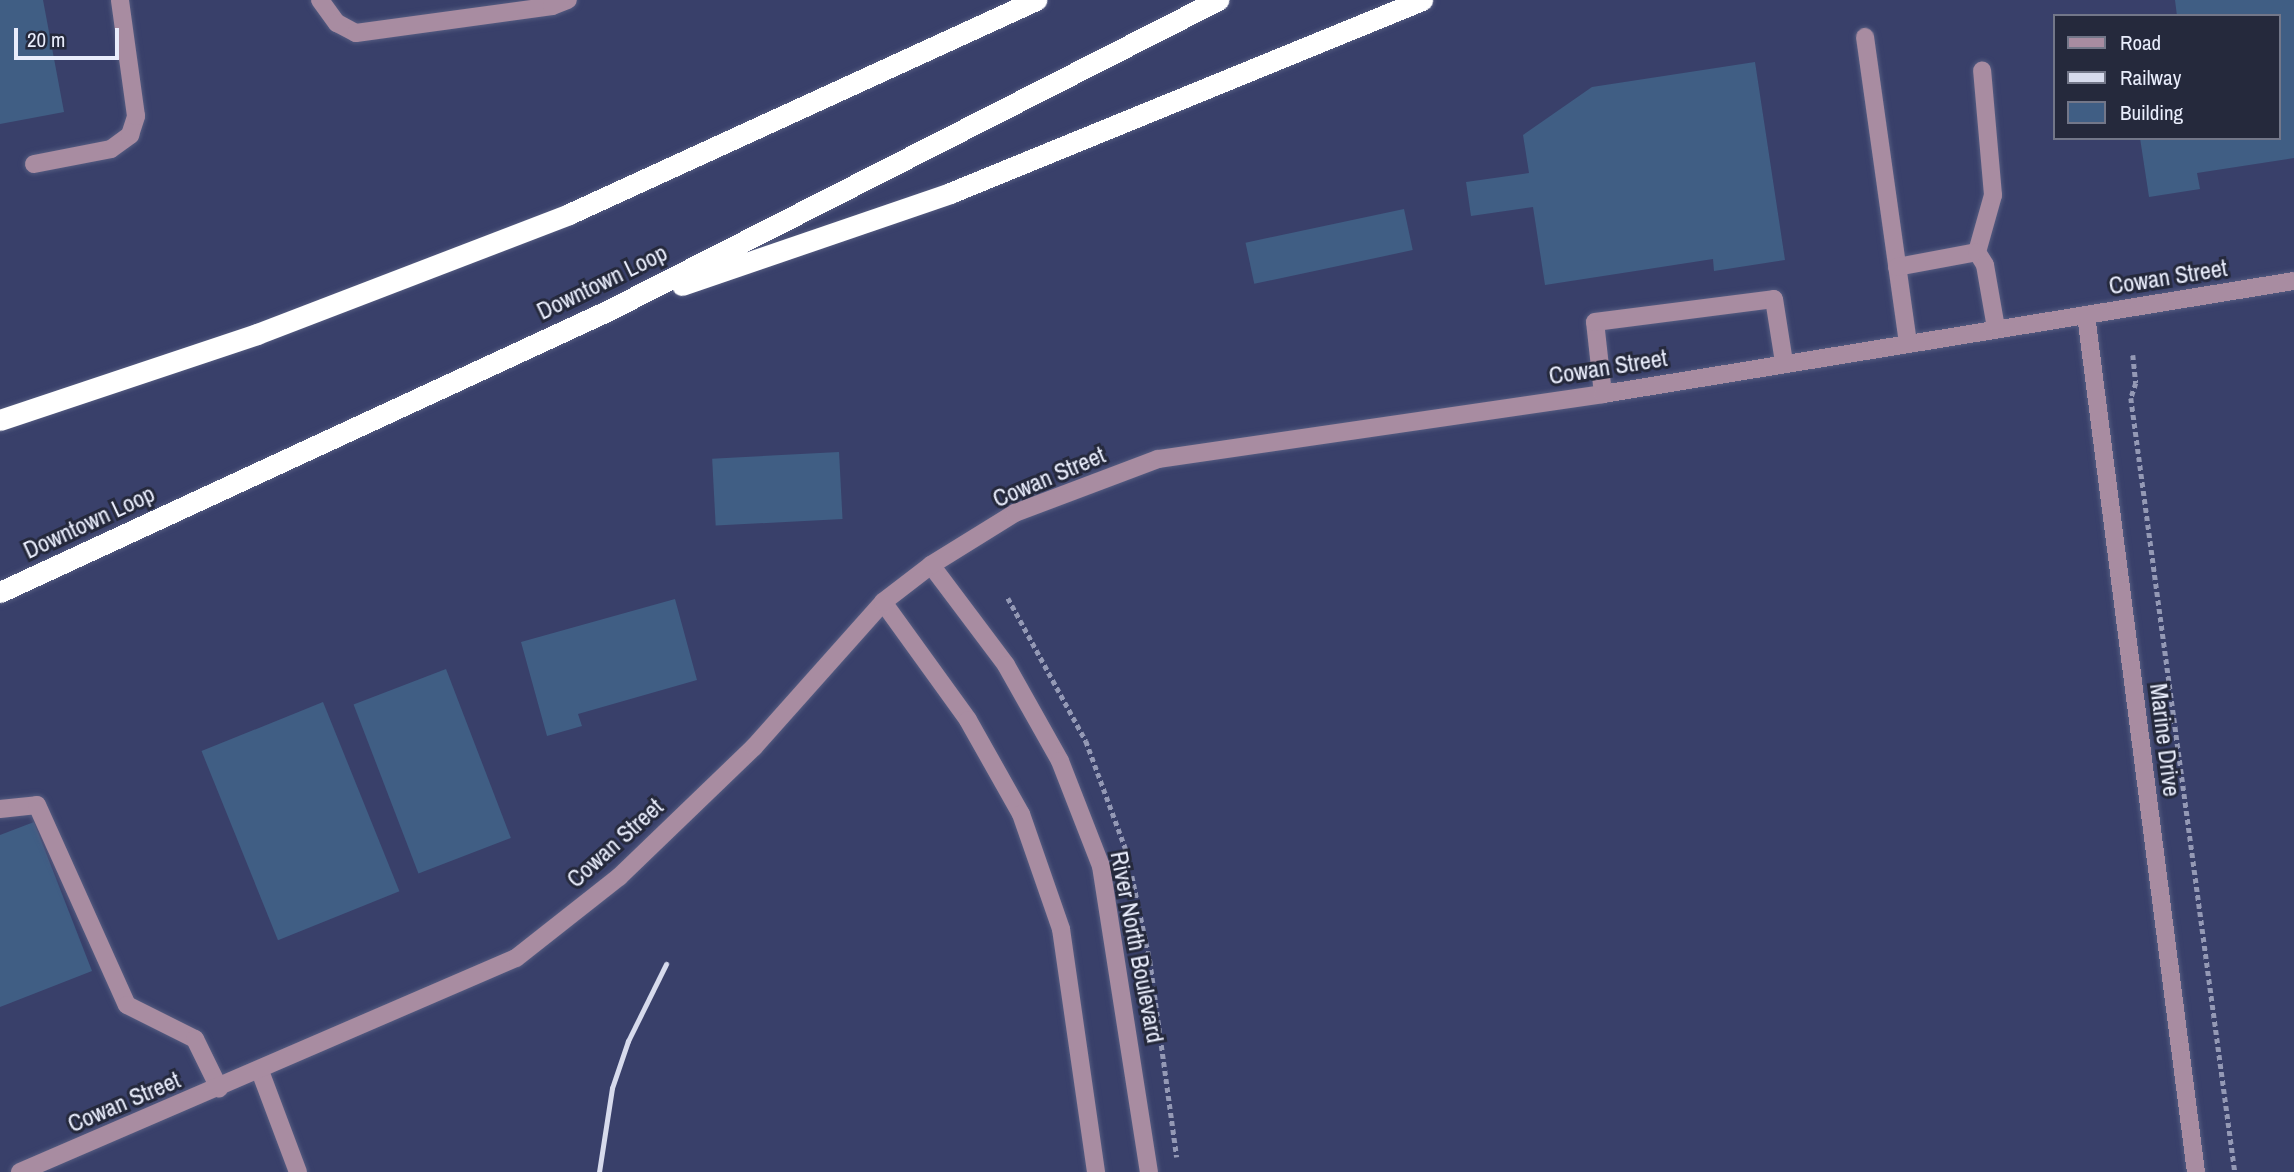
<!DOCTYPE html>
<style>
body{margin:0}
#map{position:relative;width:2294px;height:1172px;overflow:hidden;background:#39406a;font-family:"Archivo Narrow",sans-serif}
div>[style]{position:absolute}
.building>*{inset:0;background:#405e84;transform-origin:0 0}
.path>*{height:4.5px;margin-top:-2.25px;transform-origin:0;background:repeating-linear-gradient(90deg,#9499b5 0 5px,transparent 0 8.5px)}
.roads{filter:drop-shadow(0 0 2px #555c81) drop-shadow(0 0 2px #555c81)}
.minor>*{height:18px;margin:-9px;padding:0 9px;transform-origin:9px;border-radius:9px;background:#a88ca1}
.highway>*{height:21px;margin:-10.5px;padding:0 10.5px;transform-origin:10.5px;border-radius:10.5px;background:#fff}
.rail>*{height:5px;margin:-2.5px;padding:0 2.5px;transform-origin:2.5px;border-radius:2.5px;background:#d7dbed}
span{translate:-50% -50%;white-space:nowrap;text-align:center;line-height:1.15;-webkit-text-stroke:6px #25293c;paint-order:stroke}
.street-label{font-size:24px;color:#e9edfc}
.legend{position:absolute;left:2053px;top:14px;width:228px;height:126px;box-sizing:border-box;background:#25293c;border:2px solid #737789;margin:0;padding:9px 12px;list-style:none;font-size:21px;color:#e9edfc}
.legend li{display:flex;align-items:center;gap:14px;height:35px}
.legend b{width:35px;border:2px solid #737789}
.scale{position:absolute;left:14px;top:28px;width:105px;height:32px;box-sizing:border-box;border:4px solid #e9edfc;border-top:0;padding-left:9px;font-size:21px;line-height:24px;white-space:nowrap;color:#e9edfc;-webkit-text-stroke:5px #25293c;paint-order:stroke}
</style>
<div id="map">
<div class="building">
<div style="clip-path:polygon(0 0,43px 0,64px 112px,0 124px)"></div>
<div style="clip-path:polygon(2175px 0,2294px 0,2294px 158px,2197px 173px,2200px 189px,2149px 197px,2140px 138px,2278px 138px,2278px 16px,2177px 16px)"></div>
<div style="clip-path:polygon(1755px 62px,1785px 260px,1714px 271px,1713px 259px,1545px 285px,1533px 207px,1471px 216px,1466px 182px,1529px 173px,1523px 135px,1592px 87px)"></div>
<div style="left:1404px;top:209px;width:42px;height:162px;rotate:78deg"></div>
<div style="left:839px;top:452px;width:67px;height:127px;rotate:87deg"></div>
<div style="clip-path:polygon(675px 599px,697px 680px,578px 714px,582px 726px,547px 736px,521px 642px)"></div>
<div style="left:446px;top:669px;width:181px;height:99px;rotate:69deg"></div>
<div style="left:323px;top:702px;width:204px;height:131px;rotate:68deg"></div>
<div style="clip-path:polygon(34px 822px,92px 971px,0 1007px,0 835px)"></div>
</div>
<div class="path">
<div style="left:2133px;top:355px;width:28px;rotate:84deg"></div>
<div style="left:2136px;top:383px;width:16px;rotate:108deg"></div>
<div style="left:2131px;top:398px;width:781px;rotate:82.35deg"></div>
<div style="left:1008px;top:598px;width:163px;rotate:61.4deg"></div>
<div style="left:1086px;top:741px;width:116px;rotate:69.8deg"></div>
<div style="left:1132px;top:876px;width:87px;rotate:78deg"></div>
<div style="left:1150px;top:961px;width:198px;rotate:82.2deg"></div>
</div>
<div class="roads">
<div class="minor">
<div style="left:320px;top:0;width:29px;rotate:54deg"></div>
<div style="left:337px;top:23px;width:21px;rotate:28deg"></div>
<div style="left:356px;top:33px;width:198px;rotate:-7.8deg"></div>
<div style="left:552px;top:6px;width:17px;rotate:-21deg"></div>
<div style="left:1865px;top:37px;width:308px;rotate:82deg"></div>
<div style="left:34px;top:164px;width:78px;rotate:-11deg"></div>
<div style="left:111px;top:149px;width:24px;rotate:-36deg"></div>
<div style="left:130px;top:135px;width:20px;rotate:-72deg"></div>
<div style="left:136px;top:116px;width:117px;rotate:-97.9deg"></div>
<div style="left:1977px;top:252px;width:59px;rotate:-74.3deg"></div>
<div style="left:1993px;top:195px;width:125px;rotate:-95deg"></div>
<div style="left:1897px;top:267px;width:81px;rotate:-10.6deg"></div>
<div style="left:1977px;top:252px;width:15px;rotate:58deg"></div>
<div style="left:1985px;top:265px;width:64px;rotate:80.1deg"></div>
<div style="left:2086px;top:315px;width:864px;rotate:82.69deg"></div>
<div style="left:1603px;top:394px;width:72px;rotate:-96.3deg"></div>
<div style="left:1595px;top:322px;width:180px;rotate:-7.3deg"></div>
<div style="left:1774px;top:299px;width:64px;rotate:81deg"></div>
<div style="left:931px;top:565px;width:125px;rotate:53.1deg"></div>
<div style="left:1006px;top:665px;width:110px;rotate:60.6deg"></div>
<div style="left:1060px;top:761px;width:113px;rotate:68.7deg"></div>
<div style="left:1101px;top:866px;width:310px;rotate:81.1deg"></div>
<div style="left:883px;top:602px;width:145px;rotate:54.2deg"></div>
<div style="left:968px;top:720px;width:108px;rotate:60.6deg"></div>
<div style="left:1021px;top:814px;width:122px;rotate:70.8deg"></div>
<div style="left:1061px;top:929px;width:246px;rotate:81.8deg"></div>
<div style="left:0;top:809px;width:37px;rotate:-6deg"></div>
<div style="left:37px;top:805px;width:219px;rotate:65.8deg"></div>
<div style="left:127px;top:1005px;width:76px;rotate:26.6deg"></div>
<div style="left:195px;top:1039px;width:55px;rotate:63.9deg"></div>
<div style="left:260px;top:1071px;width:108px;rotate:69.4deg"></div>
<div style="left:20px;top:1172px;width:540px;rotate:-23.34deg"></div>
<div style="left:516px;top:958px;width:131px;rotate:-38.2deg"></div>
<div style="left:619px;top:877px;width:187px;rotate:-43.9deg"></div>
<div style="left:754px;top:747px;width:194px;rotate:-48.3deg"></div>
<div style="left:883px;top:602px;width:61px;rotate:-37.6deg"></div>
<div style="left:931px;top:565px;width:99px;rotate:-31.8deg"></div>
<div style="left:1015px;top:513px;width:153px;rotate:-20.7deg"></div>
<div style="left:1158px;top:459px;width:450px;rotate:-8.3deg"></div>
<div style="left:1603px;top:394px;width:700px;rotate:-9.29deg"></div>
</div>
<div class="highway">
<div style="left:682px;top:285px;width:283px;rotate:-18.9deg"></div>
<div style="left:950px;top:193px;width:510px;rotate:-22.24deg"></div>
<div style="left:0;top:420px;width:271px;rotate:-18.5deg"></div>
<div style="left:257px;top:334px;width:334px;rotate:-21deg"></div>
<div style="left:569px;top:214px;width:514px;rotate:-24.62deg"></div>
<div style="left:0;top:592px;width:669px;rotate:-24.84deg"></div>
<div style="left:607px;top:311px;width:686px;rotate:-26.98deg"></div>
</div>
</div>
<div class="rail">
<div style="left:599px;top:1172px;width:85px;rotate:-81.2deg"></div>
<div style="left:612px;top:1088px;width:50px;rotate:-71.2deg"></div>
<div style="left:628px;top:1041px;width:86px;rotate:-63.7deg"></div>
</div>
<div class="street-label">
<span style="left:2168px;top:277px;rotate:-9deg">Cowan Street</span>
<span style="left:602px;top:282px;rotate:-26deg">Downtown Loop</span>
<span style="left:1608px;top:367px;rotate:-9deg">Cowan Street</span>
<span style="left:1049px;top:477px;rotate:-23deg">Cowan Street</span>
<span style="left:89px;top:522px;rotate:-25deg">Downtown Loop</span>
<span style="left:2165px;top:740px;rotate:83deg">Marine Drive</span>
<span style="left:615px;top:843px;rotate:-42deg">Cowan Street</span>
<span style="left:1137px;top:947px;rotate:79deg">River North Boulevard</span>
<span style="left:124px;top:1102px;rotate:-23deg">Cowan Street</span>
</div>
<ul class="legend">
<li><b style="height:9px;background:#a88ca1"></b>Road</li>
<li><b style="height:9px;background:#d7dbed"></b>Railway</li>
<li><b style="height:19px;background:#405e84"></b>Building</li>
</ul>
<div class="scale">20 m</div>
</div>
